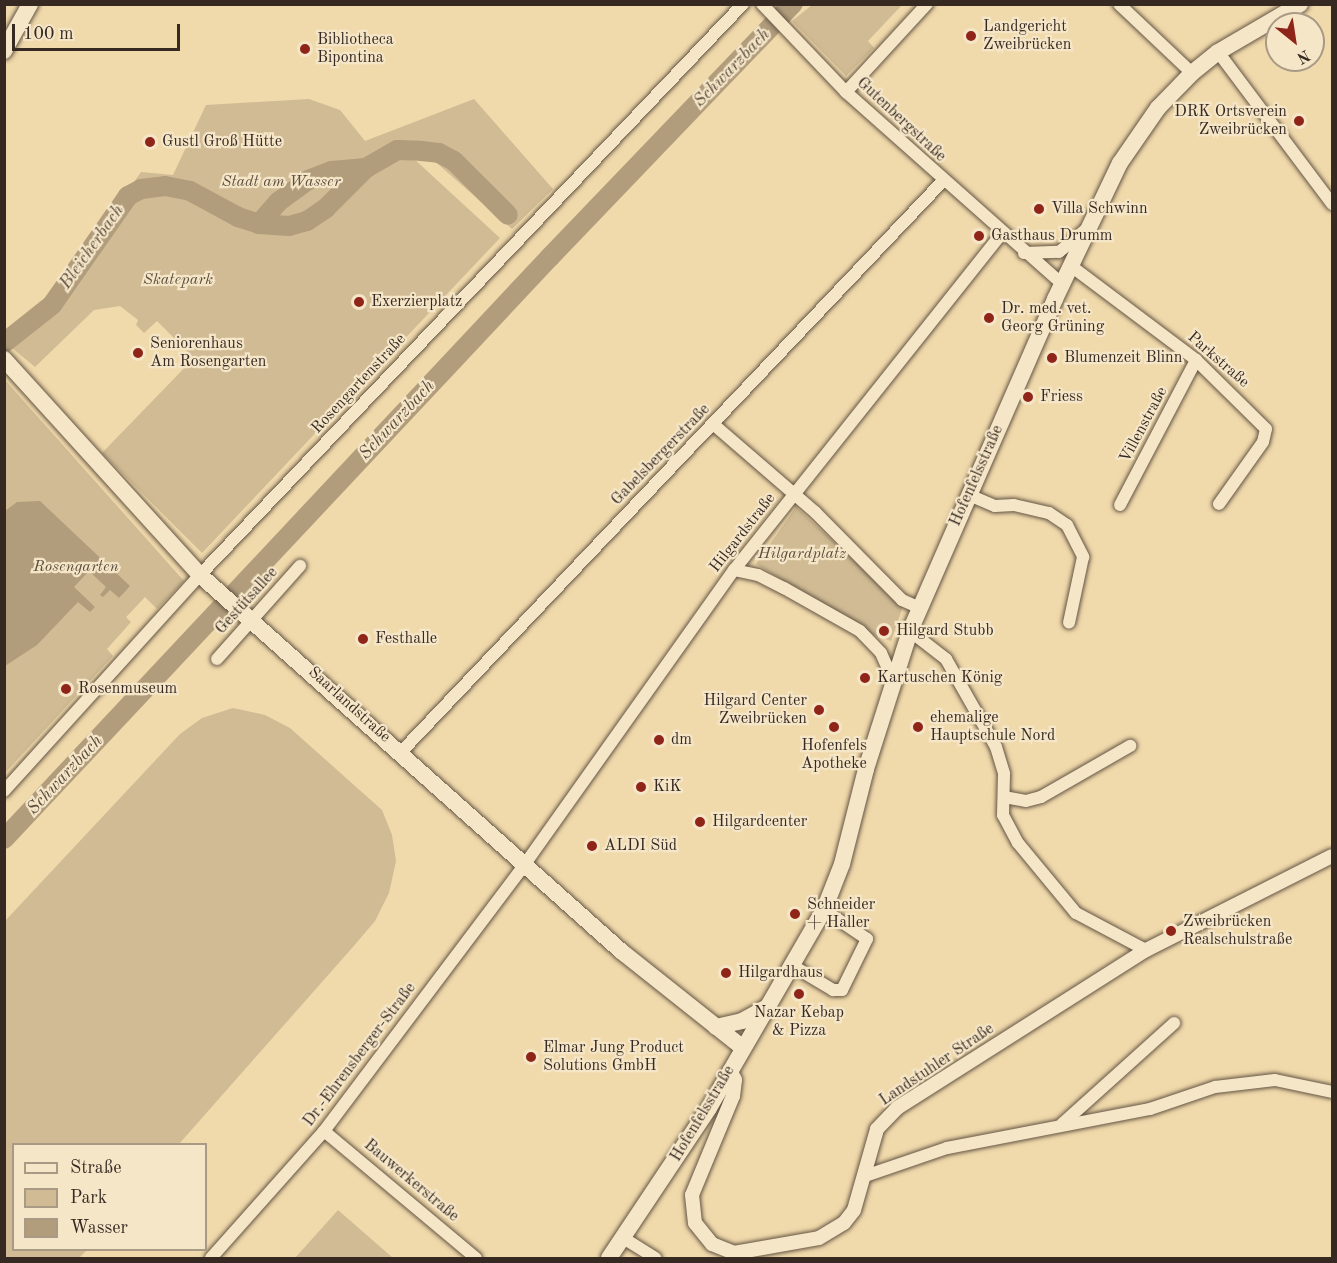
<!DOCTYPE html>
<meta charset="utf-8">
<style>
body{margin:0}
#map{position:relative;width:1337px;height:1263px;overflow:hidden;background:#f0d9ab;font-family:"Old Standard TT",serif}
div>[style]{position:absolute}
.green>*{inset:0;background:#d0bb94}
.water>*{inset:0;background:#b19d7c}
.river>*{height:20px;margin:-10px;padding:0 10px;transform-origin:10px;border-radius:10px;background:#b19d7c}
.roads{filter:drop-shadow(0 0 2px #645544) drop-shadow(0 0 2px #645544)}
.minor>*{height:12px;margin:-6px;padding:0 6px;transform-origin:6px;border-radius:6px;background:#f5e6c8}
.tertiary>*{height:14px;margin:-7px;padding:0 7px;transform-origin:7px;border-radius:7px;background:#f5e6c8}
.secondary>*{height:16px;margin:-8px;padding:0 8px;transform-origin:8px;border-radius:8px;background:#f5e6c8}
.dots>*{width:16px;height:16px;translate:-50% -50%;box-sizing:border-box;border:3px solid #f5e6c8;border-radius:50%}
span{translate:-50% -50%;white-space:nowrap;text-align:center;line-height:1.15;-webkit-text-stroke:4.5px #f5e6c8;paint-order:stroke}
.poi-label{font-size:16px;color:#362922}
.left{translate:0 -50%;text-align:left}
.right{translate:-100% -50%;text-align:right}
.street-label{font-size:16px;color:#362922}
.park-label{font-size:16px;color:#5c4e3e;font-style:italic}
.water-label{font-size:18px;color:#5b4c3d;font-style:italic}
.frame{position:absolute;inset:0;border:6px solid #362922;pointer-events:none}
.legend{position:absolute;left:12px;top:1143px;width:195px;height:108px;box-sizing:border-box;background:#f5e6c8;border:2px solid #a99a86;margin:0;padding:8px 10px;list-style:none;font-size:18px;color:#362922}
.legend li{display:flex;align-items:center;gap:12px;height:30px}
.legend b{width:30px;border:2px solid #a99a86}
.north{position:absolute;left:1265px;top:12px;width:60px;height:60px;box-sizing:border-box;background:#f5e6c8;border:2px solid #a99a86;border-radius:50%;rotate:150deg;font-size:16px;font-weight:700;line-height:24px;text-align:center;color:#362922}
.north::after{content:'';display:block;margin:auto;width:21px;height:27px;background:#8f2418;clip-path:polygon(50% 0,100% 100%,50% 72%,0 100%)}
.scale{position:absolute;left:12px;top:24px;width:168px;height:27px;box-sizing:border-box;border:3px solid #362922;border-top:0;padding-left:8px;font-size:18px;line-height:21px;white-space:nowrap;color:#362922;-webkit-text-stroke:4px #f5e6c8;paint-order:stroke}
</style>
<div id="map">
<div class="green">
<div style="clip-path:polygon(812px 5px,812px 4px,902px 5px,868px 41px,874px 48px,846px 76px,792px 21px)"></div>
<div style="clip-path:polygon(309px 99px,340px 110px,365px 141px,474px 99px,553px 189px,512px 229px,431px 158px,413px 158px,500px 238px,202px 553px,102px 453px,194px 358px,157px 321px,144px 333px,136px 325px,138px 320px,120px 306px,94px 310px,35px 367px,5px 342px,5px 338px,39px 312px,60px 287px,141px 172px,173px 175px,206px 105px)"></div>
<div style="clip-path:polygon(4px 379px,184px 581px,157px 609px,145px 597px,132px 611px,126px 617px,131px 622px,107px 649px,113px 656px,5px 773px)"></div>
<div style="clip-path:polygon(796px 507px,903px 606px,891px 641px,876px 636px,756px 564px)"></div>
<div style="clip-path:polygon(233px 708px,265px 715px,290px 728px,382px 810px,392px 835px,396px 861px,389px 893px,375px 921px,352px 948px,179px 1144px,14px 1144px,14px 1250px,87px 1250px,79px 1258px,5px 1258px,5px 921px,180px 734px,202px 718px)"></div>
<div style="clip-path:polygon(338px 1210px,393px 1258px,295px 1258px)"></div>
</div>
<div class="water">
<div style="clip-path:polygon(40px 501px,130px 586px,119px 598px,110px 590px,103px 597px,100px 595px,106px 587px,89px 571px,74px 587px,95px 607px,90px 612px,78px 602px,37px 645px,5px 666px,5px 511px,17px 502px)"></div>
</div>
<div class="river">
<div style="left:259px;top:224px;width:30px;rotate:4deg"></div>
<div style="left:289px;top:226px;width:19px;rotate:-16deg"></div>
<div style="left:307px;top:221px;width:23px;rotate:-34deg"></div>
<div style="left:326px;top:208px;width:57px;rotate:-45deg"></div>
<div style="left:4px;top:343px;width:61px;rotate:-38.4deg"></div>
<div style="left:52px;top:305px;width:133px;rotate:-55.1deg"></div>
<div style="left:128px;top:196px;width:15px;rotate:-28deg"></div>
<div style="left:141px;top:189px;width:24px;rotate:-7deg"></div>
<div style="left:165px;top:186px;width:25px;rotate:11deg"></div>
<div style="left:190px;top:191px;width:55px;rotate:28.4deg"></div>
<div style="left:238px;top:217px;width:22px;rotate:18deg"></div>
<div style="left:259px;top:224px;width:29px;rotate:-49deg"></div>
<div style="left:278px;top:202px;width:37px;rotate:-36deg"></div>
<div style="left:308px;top:180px;width:26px;rotate:-21deg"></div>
<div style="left:332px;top:171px;width:34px;rotate:-5deg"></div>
<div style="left:366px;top:168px;width:36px;rotate:-30deg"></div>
<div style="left:397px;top:150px;width:24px;rotate:2deg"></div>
<div style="left:421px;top:151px;width:18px;rotate:6deg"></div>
<div style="left:439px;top:153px;width:17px;rotate:28deg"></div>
<div style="left:454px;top:161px;width:76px;rotate:45deg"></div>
<div style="left:4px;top:839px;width:798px;rotate:-46.83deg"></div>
<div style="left:550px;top:257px;width:351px;rotate:-46.2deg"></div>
</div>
<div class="roads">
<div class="minor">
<div style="left:762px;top:4px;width:122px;rotate:46.3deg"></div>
<div style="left:846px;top:92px;width:289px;rotate:41.6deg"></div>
<div style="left:1119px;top:4px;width:100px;rotate:43.4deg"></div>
<div style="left:1218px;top:52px;width:190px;rotate:53.1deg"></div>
<div style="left:846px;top:92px;width:120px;rotate:-47.4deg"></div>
<div style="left:1024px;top:253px;width:35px;rotate:-2deg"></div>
<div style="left:1059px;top:252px;width:33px;rotate:-40deg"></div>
<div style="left:1071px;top:266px;width:156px;rotate:36.9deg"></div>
<div style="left:1196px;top:360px;width:98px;rotate:44.6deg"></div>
<div style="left:1266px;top:429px;width:13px;rotate:103deg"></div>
<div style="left:1263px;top:442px;width:76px;rotate:125.4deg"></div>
<div style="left:713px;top:424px;width:135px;rotate:40.8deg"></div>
<div style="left:815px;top:512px;width:124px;rotate:45.3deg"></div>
<div style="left:902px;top:600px;width:20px;rotate:24deg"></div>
<div style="left:969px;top:495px;width:28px;rotate:23deg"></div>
<div style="left:995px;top:506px;width:19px;rotate:-3deg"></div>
<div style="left:1014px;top:505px;width:36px;rotate:13deg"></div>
<div style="left:1049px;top:513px;width:22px;rotate:34deg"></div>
<div style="left:1067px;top:525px;width:36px;rotate:63deg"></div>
<div style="left:1083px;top:557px;width:67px;rotate:102deg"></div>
<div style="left:1120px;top:505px;width:164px;rotate:-62.3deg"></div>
<div style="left:734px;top:570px;width:25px;rotate:12deg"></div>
<div style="left:758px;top:575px;width:29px;rotate:27deg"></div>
<div style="left:784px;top:588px;width:87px;rotate:29.5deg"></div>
<div style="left:860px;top:631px;width:30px;rotate:46deg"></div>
<div style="left:881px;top:653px;width:30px;rotate:66deg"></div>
<div style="left:910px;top:631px;width:46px;rotate:37.9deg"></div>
<div style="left:946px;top:659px;width:101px;rotate:60.4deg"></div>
<div style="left:996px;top:747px;width:28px;rotate:73deg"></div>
<div style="left:1004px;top:774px;width:41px;rotate:91.4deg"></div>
<div style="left:1003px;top:815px;width:32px;rotate:62deg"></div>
<div style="left:1018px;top:843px;width:91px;rotate:50.4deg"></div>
<div style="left:1076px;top:913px;width:79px;rotate:27.9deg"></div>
<div style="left:217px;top:659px;width:125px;rotate:-48.3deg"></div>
<div style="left:402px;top:751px;width:786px;rotate:-46.5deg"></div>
<div style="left:4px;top:791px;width:292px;rotate:-47.8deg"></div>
<div style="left:200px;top:575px;width:788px;rotate:-46.44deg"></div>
<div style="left:1004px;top:797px;width:22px;rotate:10deg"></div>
<div style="left:1026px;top:801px;width:16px;rotate:-15deg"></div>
<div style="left:1041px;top:797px;width:103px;rotate:-29.8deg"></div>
<div style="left:793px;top:966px;width:47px;rotate:31deg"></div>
<div style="left:833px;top:990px;width:9px"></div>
<div style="left:842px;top:990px;width:57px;rotate:-63.9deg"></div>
<div style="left:867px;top:939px;width:52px;rotate:-146deg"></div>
<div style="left:1062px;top:1124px;width:151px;rotate:-42deg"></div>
<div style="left:324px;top:1131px;width:198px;rotate:39.9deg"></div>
<div style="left:865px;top:1176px;width:87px;rotate:-18.9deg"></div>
<div style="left:947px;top:1148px;width:207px;rotate:-10.9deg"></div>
<div style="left:1150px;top:1109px;width:69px;rotate:-18.7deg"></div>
<div style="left:1215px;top:1087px;width:60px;rotate:-6.7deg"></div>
<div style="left:1275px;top:1080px;width:58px;rotate:11.9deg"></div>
<div style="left:625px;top:1239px;width:36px;rotate:32deg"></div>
<div style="left:211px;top:1258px;width:170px;rotate:-48.3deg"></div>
<div style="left:324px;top:1131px;width:334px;rotate:-53deg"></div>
<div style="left:525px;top:864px;width:361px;rotate:-54.6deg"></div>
<div style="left:734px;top:570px;width:431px;rotate:-51.5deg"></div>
</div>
<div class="tertiary">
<div style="left:730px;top:1070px;width:11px;rotate:63deg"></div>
<div style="left:735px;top:1080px;width:16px;rotate:97deg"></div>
<div style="left:733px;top:1096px;width:107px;rotate:112.5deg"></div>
<div style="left:692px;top:1195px;width:28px;rotate:84deg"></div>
<div style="left:695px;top:1223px;width:27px;rotate:51deg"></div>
<div style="left:712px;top:1244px;width:24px;rotate:22deg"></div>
<div style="left:734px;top:1253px;width:86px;rotate:-10deg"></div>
<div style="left:819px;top:1238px;width:29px;rotate:-31deg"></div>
<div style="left:844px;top:1223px;width:16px;rotate:-52deg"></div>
<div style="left:854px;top:1210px;width:84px;rotate:-74.1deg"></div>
<div style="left:877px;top:1129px;width:29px;rotate:-46deg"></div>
<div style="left:897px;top:1108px;width:295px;rotate:-32.4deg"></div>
<div style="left:1146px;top:950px;width:208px;rotate:-26.8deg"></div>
</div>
<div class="secondary">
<div style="left:4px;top:51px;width:54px;rotate:-61deg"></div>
<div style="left:4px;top:359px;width:292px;rotate:47.8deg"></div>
<div style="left:200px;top:575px;width:564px;rotate:41.77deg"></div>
<div style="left:621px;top:951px;width:156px;rotate:38.5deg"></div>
<div style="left:716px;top:1027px;width:27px;rotate:-13deg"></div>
<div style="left:742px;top:1021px;width:29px;rotate:-29deg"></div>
<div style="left:609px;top:1258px;width:180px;rotate:-56.3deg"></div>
<div style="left:709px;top:1108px;width:229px;rotate:-59.9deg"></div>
<div style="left:824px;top:910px;width:49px;rotate:-68.6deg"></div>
<div style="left:842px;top:864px;width:98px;rotate:-75.8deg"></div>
<div style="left:866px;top:769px;width:145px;rotate:-72.3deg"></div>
<div style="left:910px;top:631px;width:362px;rotate:-66.4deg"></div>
<div style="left:1055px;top:299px;width:151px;rotate:-64.5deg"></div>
<div style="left:1120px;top:163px;width:67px;rotate:-55.4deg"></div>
<div style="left:1158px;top:108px;width:49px;rotate:-45.8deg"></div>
<div style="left:1192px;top:73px;width:33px;rotate:-39deg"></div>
<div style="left:1218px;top:52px;width:95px;rotate:-30.3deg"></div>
</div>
</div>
<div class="dots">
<div style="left:971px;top:36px;background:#8f2418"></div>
<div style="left:305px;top:49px;background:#8f2418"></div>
<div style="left:1299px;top:121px;background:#8f2418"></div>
<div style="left:150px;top:142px;background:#8f2418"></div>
<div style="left:1039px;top:209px;background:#8f2418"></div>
<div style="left:979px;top:236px;background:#8f2418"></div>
<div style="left:359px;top:302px;background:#8f2418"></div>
<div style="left:989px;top:318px;background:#8f2418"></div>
<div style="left:138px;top:353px;background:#8f2418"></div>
<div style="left:1052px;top:358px;background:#8f2418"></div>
<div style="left:1028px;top:397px;background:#8f2418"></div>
<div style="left:884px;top:631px;background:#8f2418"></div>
<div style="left:363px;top:639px;background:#8f2418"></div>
<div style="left:865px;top:678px;background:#8f2418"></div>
<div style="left:66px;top:689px;background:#8f2418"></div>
<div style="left:819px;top:710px;background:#8f2418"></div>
<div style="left:834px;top:727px;background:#8f2418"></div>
<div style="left:918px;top:727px;background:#8f2418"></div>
<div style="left:659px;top:740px;background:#8f2418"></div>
<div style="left:641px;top:787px;background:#8f2418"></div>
<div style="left:700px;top:822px;background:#8f2418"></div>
<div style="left:592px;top:846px;background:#8f2418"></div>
<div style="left:795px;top:914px;background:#8f2418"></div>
<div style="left:1171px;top:931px;background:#8f2418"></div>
<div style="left:726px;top:973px;background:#8f2418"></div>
<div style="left:799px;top:994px;background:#8f2418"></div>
<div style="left:531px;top:1057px;background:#8f2418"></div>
</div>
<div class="poi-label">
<span class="left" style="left:983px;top:36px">Landgericht<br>Zweibrücken</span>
<span class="left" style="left:317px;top:49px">Bibliotheca<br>Bipontina</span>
<span class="right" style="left:1287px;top:121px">DRK Ortsverein<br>Zweibrücken</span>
<span class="left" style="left:162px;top:142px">Gustl Groß Hütte</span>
<span class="left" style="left:1051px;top:209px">Villa Schwinn</span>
<span class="left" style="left:991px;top:236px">Gasthaus Drumm</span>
<span class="left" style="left:371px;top:302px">Exerzierplatz</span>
<span class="left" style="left:1001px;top:318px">Dr. med. vet.<br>Georg Grüning</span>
<span class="left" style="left:150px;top:353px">Seniorenhaus<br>Am Rosengarten</span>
<span class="left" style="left:1064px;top:358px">Blumenzeit Blinn</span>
<span class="left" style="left:1040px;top:397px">Friess</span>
<span class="left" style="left:896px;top:631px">Hilgard Stubb</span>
<span class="left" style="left:375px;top:639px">Festhalle</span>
<span class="left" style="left:877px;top:678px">Kartuschen König</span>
<span class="left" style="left:78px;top:689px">Rosenmuseum</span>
<span class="right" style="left:807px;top:710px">Hilgard Center<br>Zweibrücken</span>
<span class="left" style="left:930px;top:727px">ehemalige<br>Hauptschule Nord</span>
<span class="left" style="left:671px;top:740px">dm</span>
<span style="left:834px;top:755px">Hofenfels<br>Apotheke</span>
<span class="left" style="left:653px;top:787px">KiK</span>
<span class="left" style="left:712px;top:822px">Hilgardcenter</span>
<span class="left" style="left:604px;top:846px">ALDI Süd</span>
<span class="left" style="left:807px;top:914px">Schneider<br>+ Haller</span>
<span class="left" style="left:1183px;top:931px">Zweibrücken<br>Realschulstraße</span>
<span class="left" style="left:738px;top:973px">Hilgardhaus</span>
<span style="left:799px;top:1022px">Nazar Kebap<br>&amp; Pizza</span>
<span class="left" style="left:543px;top:1057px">Elmar Jung Product<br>Solutions GmbH</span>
</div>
<div class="street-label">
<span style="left:901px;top:120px;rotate:43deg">Gutenbergstraße</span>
<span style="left:1218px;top:360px;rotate:41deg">Parkstraße</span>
<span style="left:359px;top:384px;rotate:-47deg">Rosengartenstraße</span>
<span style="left:1144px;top:425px;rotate:-62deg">Villenstraße</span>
<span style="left:661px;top:455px;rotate:-46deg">Gabelsbergerstraße</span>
<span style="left:977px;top:476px;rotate:-66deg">Hofenfelsstraße</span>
<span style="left:743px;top:533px;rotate:-52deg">Hilgardstraße</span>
<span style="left:247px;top:601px;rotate:-48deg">Gestütsallee</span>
<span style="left:349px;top:705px;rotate:42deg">Saarlandstraße</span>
<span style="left:360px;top:1055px;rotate:-53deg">Dr.-Ehrensberger-Straße</span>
<span style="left:937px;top:1065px;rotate:-34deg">Landstuhler Straße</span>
<span style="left:703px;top:1114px;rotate:-59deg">Hofenfelsstraße</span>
<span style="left:411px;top:1181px;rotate:40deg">Bauwerkerstraße</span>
</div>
<div class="park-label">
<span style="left:281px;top:182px">Stadt am Wasser</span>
<span style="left:178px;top:280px">Skatepark</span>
<span style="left:802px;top:554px">Hilgardplatz</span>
<span style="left:76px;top:567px">Rosengarten</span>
</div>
<div class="water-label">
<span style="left:732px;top:68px;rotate:-46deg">Schwarzbach</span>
<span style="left:92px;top:247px;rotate:-55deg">Bleicherbach</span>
<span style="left:397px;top:420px;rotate:-47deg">Schwarzbach</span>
<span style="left:65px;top:775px;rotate:-47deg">Schwarzbach</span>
</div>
<div class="frame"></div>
<ul class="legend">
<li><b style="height:8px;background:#f5e6c8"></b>Straße</li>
<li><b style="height:16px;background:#d0bb94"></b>Park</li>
<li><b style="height:16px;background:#b19d7c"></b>Wasser</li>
</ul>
<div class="north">N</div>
<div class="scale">100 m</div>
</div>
